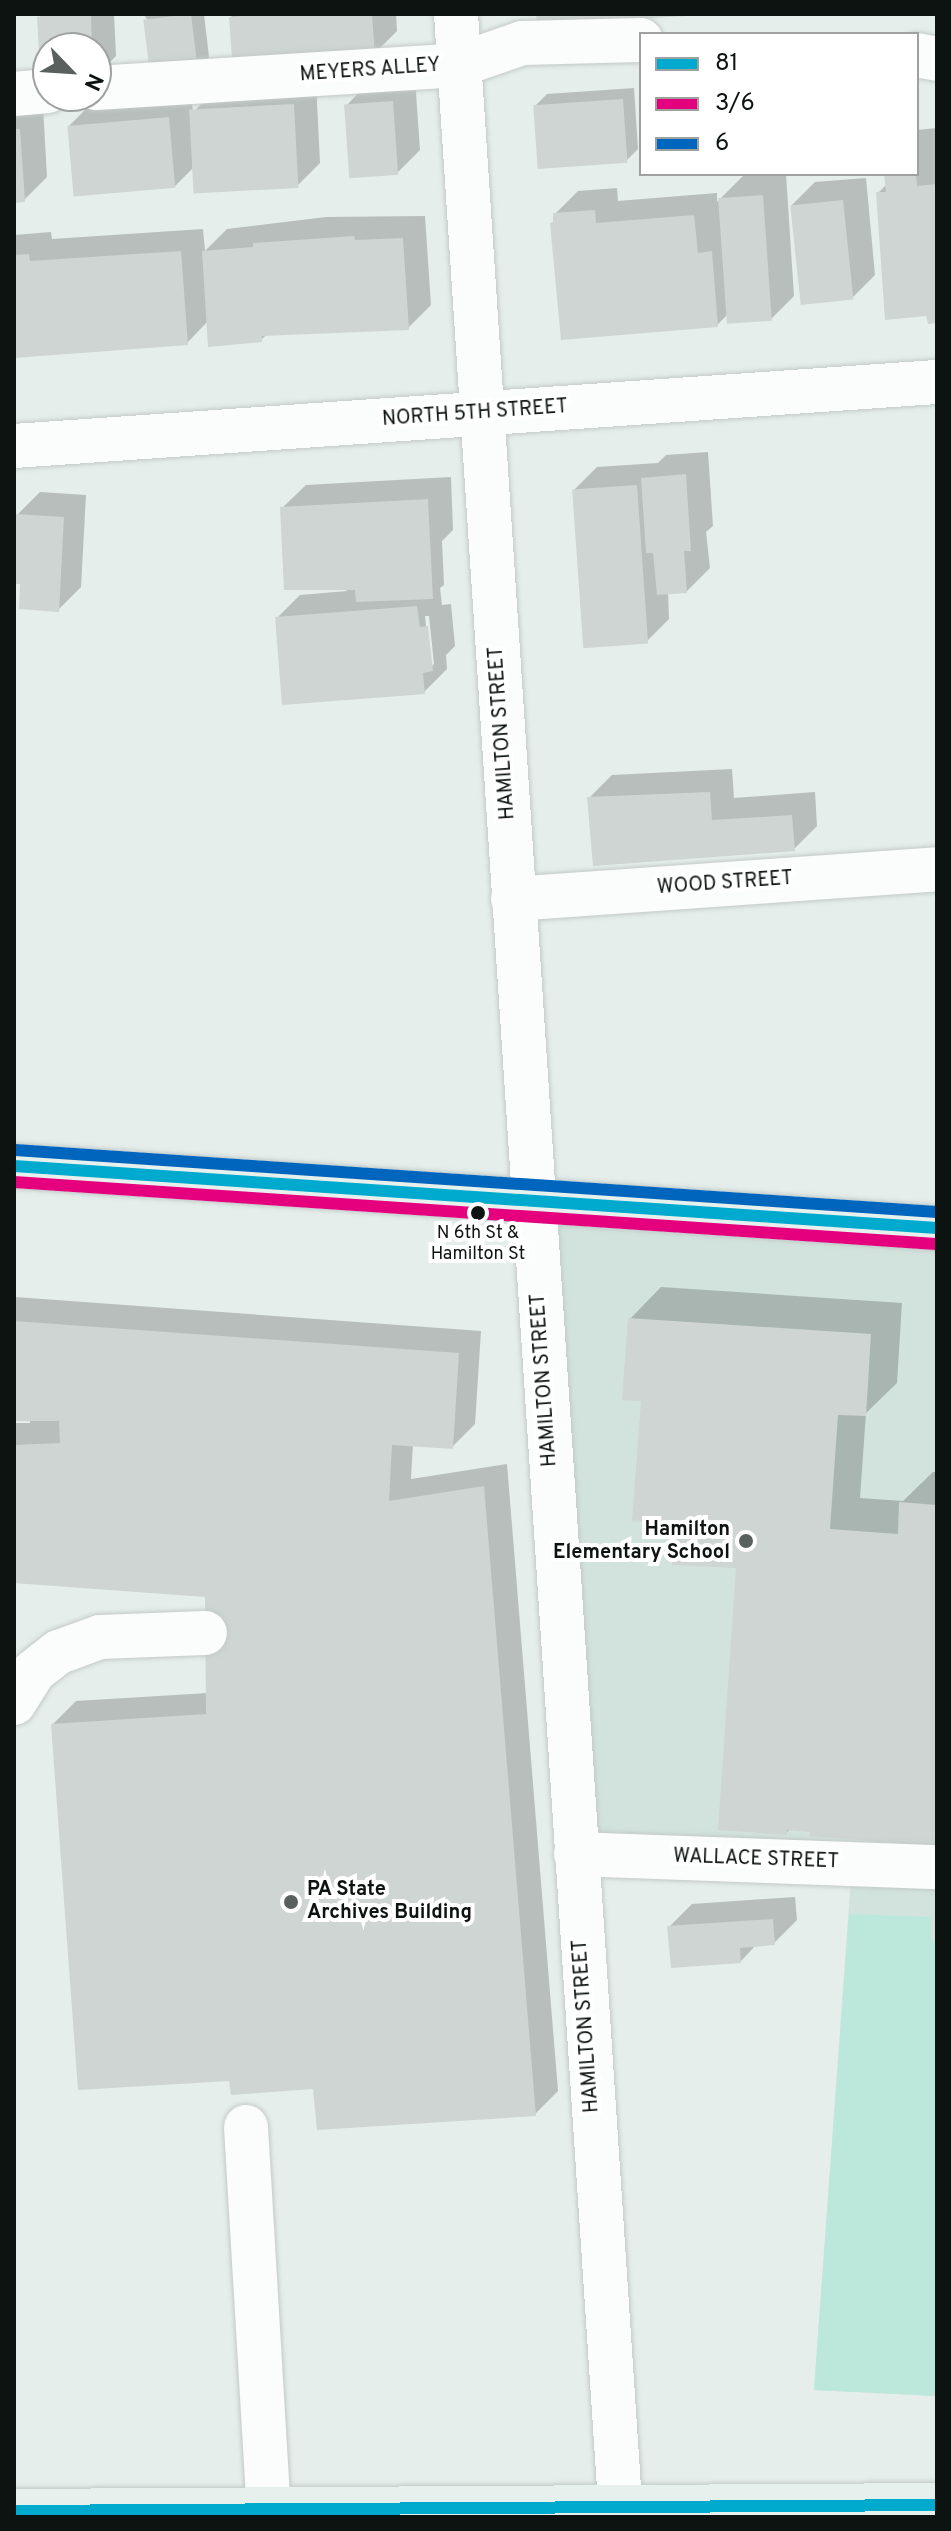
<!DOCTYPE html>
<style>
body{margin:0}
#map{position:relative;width:951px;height:2531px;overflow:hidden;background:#e5eeeb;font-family:Overpass,sans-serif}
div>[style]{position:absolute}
.built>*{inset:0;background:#d2e3dd}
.green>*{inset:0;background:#bbe8da}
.shadow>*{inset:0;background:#0003}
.building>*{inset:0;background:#ced5d3;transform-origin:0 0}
.roads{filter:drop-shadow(0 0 2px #c3cac8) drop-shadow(0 0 2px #c3cac8)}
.minor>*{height:44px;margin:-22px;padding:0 22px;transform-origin:22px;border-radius:22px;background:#fbfcfc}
.major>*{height:44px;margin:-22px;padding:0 22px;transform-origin:22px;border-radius:22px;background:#e6f0ed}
.bus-1>*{height:12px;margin:-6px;padding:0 6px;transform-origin:6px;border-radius:6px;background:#00a9ce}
.bus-2>*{height:12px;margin:-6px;padding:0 6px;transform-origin:6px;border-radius:6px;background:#e5007d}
.bus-3>*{height:12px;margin:-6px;padding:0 6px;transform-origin:6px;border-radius:6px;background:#0065bd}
.dots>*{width:22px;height:22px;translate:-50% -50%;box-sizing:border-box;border:4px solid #fff;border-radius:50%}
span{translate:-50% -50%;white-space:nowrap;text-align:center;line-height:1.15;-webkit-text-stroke:8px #fff;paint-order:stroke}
.bus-label{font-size:18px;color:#0d1311}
.street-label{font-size:20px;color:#0d1311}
.poi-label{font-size:20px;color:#0d1311;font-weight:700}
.right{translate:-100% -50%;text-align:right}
.left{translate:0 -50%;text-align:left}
.frame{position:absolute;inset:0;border:16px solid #0d1311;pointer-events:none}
.legend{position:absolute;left:639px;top:32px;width:280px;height:144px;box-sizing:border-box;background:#fff;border:2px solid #9ea1a0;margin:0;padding:10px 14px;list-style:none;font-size:24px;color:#0d1311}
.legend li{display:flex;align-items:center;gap:16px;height:40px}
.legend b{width:40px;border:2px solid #9ea1a0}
.north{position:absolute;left:32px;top:32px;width:80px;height:80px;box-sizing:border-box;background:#fff;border:2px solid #9ea1a0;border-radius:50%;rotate:115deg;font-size:22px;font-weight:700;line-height:32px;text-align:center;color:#0d1311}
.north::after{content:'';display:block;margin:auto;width:28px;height:36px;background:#59605d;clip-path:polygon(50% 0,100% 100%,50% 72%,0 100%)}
</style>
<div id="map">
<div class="built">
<div style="clip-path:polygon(533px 1201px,937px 1228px,937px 2396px,814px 2390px,852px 1863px,576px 1854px)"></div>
</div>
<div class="green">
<div style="clip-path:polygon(849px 1914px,931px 1917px,931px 1940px,937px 1941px,937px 2396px,814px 2390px)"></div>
</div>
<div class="shadow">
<div style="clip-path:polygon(43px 14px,114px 14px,116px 56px,96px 76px,96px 48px,48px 48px,39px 18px)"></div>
<div style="clip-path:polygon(148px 14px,204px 14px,209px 57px,197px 69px,145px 17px)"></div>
<div style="clip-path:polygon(234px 14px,396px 14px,397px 31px,374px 54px,231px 17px)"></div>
<div style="clip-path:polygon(415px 79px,420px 150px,397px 173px,346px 106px,369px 82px)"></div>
<div style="clip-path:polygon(316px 82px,320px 163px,297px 186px,196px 165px,174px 187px,69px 126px,92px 103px,191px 95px,193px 112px,214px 92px)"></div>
<div style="clip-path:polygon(634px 88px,638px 149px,626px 161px,535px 106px,547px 94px)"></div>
<div style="clip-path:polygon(43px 107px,47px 177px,24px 200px,14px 201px,14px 110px)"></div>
<div style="clip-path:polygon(937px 128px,937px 321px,878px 193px,887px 184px,886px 174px,917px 174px,917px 130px)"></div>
<div style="clip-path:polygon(786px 174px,794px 296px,771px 319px,729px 313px,717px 325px,555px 221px,555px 214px,578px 191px,617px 188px,618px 201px,717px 193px,717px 202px,743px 176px)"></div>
<div style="clip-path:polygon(866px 178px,875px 275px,852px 298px,792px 205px,815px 182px)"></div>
<div style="clip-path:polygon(425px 216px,431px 305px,408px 328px,268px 333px,261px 340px,208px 321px,187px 343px,14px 357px,14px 235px,51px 232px,52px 239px,203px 229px,205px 251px,227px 229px,326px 217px)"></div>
<div style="clip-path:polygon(708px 452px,713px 526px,706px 532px,710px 568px,687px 591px,668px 592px,669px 619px,646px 642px,574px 490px,597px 467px,658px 463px,666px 455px)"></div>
<div style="clip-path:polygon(evenodd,451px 477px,453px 530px,442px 541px,444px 585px,440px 588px,442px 605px,451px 604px,455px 646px,446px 655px,447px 669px,424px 692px,277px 618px,300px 595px,347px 591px,282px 508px,306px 485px,451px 477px,425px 616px,429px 616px,434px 664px,430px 668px,425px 616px)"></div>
<div style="clip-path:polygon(40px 492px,86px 495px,81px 587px,58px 610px,22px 582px,14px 582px,17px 515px)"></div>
<div style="clip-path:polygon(732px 769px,734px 798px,815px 792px,817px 826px,794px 849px,589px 798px,612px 775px)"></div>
<div style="clip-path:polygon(661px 1287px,902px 1303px,897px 1383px,866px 1413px,860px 1498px,903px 1501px,933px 1472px,937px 1472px,937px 1844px,791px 1828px,786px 1833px,739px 1566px,677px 1522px,643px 1399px,630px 1319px)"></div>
<div style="clip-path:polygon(15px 1297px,481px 1331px,475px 1424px,452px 1447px,413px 1444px,411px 1479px,507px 1464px,558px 2091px,535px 2114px,231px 2079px,53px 1724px,76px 1701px,208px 1693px,207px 1595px,14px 1581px,14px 1423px,30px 1423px,30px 1419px,14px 1419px)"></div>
<div style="clip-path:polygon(795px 1897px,797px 1920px,774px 1943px,756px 1945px,741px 1961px,669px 1927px,692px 1904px)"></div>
</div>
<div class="building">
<div style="clip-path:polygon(55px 14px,91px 14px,92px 48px,48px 48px,48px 86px,41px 87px,37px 17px)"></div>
<div style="left:191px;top:14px;width:57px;height:48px;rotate:83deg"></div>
<div style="clip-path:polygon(268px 14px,372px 14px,375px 56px,232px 58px,229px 17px)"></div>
<div style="clip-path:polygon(536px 14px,686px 14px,686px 16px,537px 25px)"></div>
<div style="left:623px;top:99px;width:64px;height:90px;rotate:86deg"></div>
<div style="left:393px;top:101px;width:74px;height:49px;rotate:86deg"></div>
<div style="left:294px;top:104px;width:84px;height:105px;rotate:87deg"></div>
<div style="left:169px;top:117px;width:71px;height:102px;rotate:85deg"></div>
<div style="clip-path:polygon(14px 129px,20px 129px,25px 202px,14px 203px)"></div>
<div style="clip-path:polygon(884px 174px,916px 174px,917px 186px,937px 184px,937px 323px,928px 324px,926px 316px,885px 320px,876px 192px,886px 192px)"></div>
<div style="left:763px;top:195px;width:126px;height:45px;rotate:86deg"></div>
<div style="left:843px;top:200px;width:100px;height:53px;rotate:84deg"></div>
<div style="clip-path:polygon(595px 210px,596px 223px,694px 215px,698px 253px,712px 251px,718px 327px,561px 340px,550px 223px,553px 222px,553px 213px)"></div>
<div style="clip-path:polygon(354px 236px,355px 240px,403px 238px,409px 330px,262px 336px,262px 342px,208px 347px,202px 251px,253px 247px,253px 243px)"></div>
<div style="clip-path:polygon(181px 251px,188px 345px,14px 358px,14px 255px,29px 254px,30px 261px)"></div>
<div style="clip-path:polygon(686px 474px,691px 551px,684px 551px,687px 593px,657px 595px,653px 553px,646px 553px,641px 478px)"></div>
<div style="left:637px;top:485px;width:159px;height:65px;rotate:86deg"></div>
<div style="clip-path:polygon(428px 499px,433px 599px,356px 602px,355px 590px,284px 590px,280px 507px)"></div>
<div style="clip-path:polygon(15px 514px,64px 517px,59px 612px,19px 609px,20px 584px,14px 584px)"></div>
<div style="clip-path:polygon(417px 606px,420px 627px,428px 626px,433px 671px,423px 673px,425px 694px,282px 705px,275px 617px)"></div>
<div style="clip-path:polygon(710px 792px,712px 820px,792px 815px,795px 851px,593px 866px,587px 797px)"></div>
<div style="clip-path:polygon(628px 1318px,871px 1334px,866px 1416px,838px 1415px,830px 1529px,898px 1534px,899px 1502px,937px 1505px,937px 1846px,809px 1836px,810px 1832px,787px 1830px,787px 1835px,718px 1830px,736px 1568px,672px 1565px,675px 1524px,632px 1521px,641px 1401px,622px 1400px)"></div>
<div style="clip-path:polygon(14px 1321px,459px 1353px,453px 1449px,392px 1445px,389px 1501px,484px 1486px,536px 2116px,317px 2130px,313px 2089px,231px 2095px,229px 2081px,78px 2090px,51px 1724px,206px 1714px,205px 1597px,14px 1583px,14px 1445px,60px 1443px,59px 1421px,14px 1421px)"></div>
<div style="clip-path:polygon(773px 1919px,775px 1945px,740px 1948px,741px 1963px,671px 1968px,667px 1926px)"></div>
</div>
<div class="roads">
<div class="minor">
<div style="left:456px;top:14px;width:2497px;rotate:86.23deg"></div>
<div style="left:917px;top:55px;width:20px;rotate:11deg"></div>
<div style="left:96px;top:88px;width:364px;rotate:-3.6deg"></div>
<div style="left:459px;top:65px;width:67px;rotate:-19.2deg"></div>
<div style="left:522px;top:43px;width:119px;rotate:-1.4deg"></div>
<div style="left:14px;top:94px;width:34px;rotate:-5deg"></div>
<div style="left:14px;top:446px;width:925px;rotate:-3.97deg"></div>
<div style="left:513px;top:899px;width:425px;rotate:-4deg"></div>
<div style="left:14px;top:1703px;width:36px;rotate:-58deg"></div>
<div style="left:33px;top:1672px;width:33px;rotate:-38deg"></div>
<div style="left:59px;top:1652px;width:44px;rotate:-20.1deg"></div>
<div style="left:100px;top:1637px;width:105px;rotate:-2.2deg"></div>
<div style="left:576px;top:1854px;width:361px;rotate:2.1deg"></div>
<div style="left:246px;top:2127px;width:383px;rotate:86.6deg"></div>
</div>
<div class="major">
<div style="left:14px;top:1166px;width:925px;rotate:3.84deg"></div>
<div style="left:14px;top:2511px;width:923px;rotate:-0.37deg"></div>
</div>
</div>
<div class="bus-1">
<div style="left:14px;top:1166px;width:925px;rotate:3.84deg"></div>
<div style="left:14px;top:2511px;width:923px;rotate:-0.37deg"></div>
</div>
<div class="bus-2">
<div style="left:14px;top:1182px;width:924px;rotate:3.85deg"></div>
</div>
<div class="bus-3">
<div style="left:15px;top:1150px;width:924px;rotate:3.85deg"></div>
</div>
<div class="dots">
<div style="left:478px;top:1213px;background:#0d1311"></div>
<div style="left:746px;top:1541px;background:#59605d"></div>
<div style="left:291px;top:1902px;background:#59605d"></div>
</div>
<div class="bus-label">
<span style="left:478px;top:1245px">N 6th St &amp;<br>Hamilton St</span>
</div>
<div class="street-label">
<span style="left:370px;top:71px;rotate:-4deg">MEYERS ALLEY</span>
<span style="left:475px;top:414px;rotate:-4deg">NORTH 5TH STREET</span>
<span style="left:503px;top:733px;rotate:-94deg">HAMILTON STREET</span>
<span style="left:725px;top:884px;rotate:-4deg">WOOD STREET</span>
<span style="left:545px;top:1380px;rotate:-94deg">HAMILTON STREET</span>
<span style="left:756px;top:1860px;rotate:2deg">WALLACE STREET</span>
<span style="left:587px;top:2026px;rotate:-94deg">HAMILTON STREET</span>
</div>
<div class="poi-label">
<span class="right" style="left:730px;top:1542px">Hamilton<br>Elementary School</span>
<span class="left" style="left:307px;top:1902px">PA State<br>Archives Building</span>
</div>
<div class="frame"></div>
<ul class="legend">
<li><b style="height:10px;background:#00a9ce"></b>81</li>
<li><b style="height:10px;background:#e5007d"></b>3/6</li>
<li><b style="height:10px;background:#0065bd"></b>6</li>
</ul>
<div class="north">N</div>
</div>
